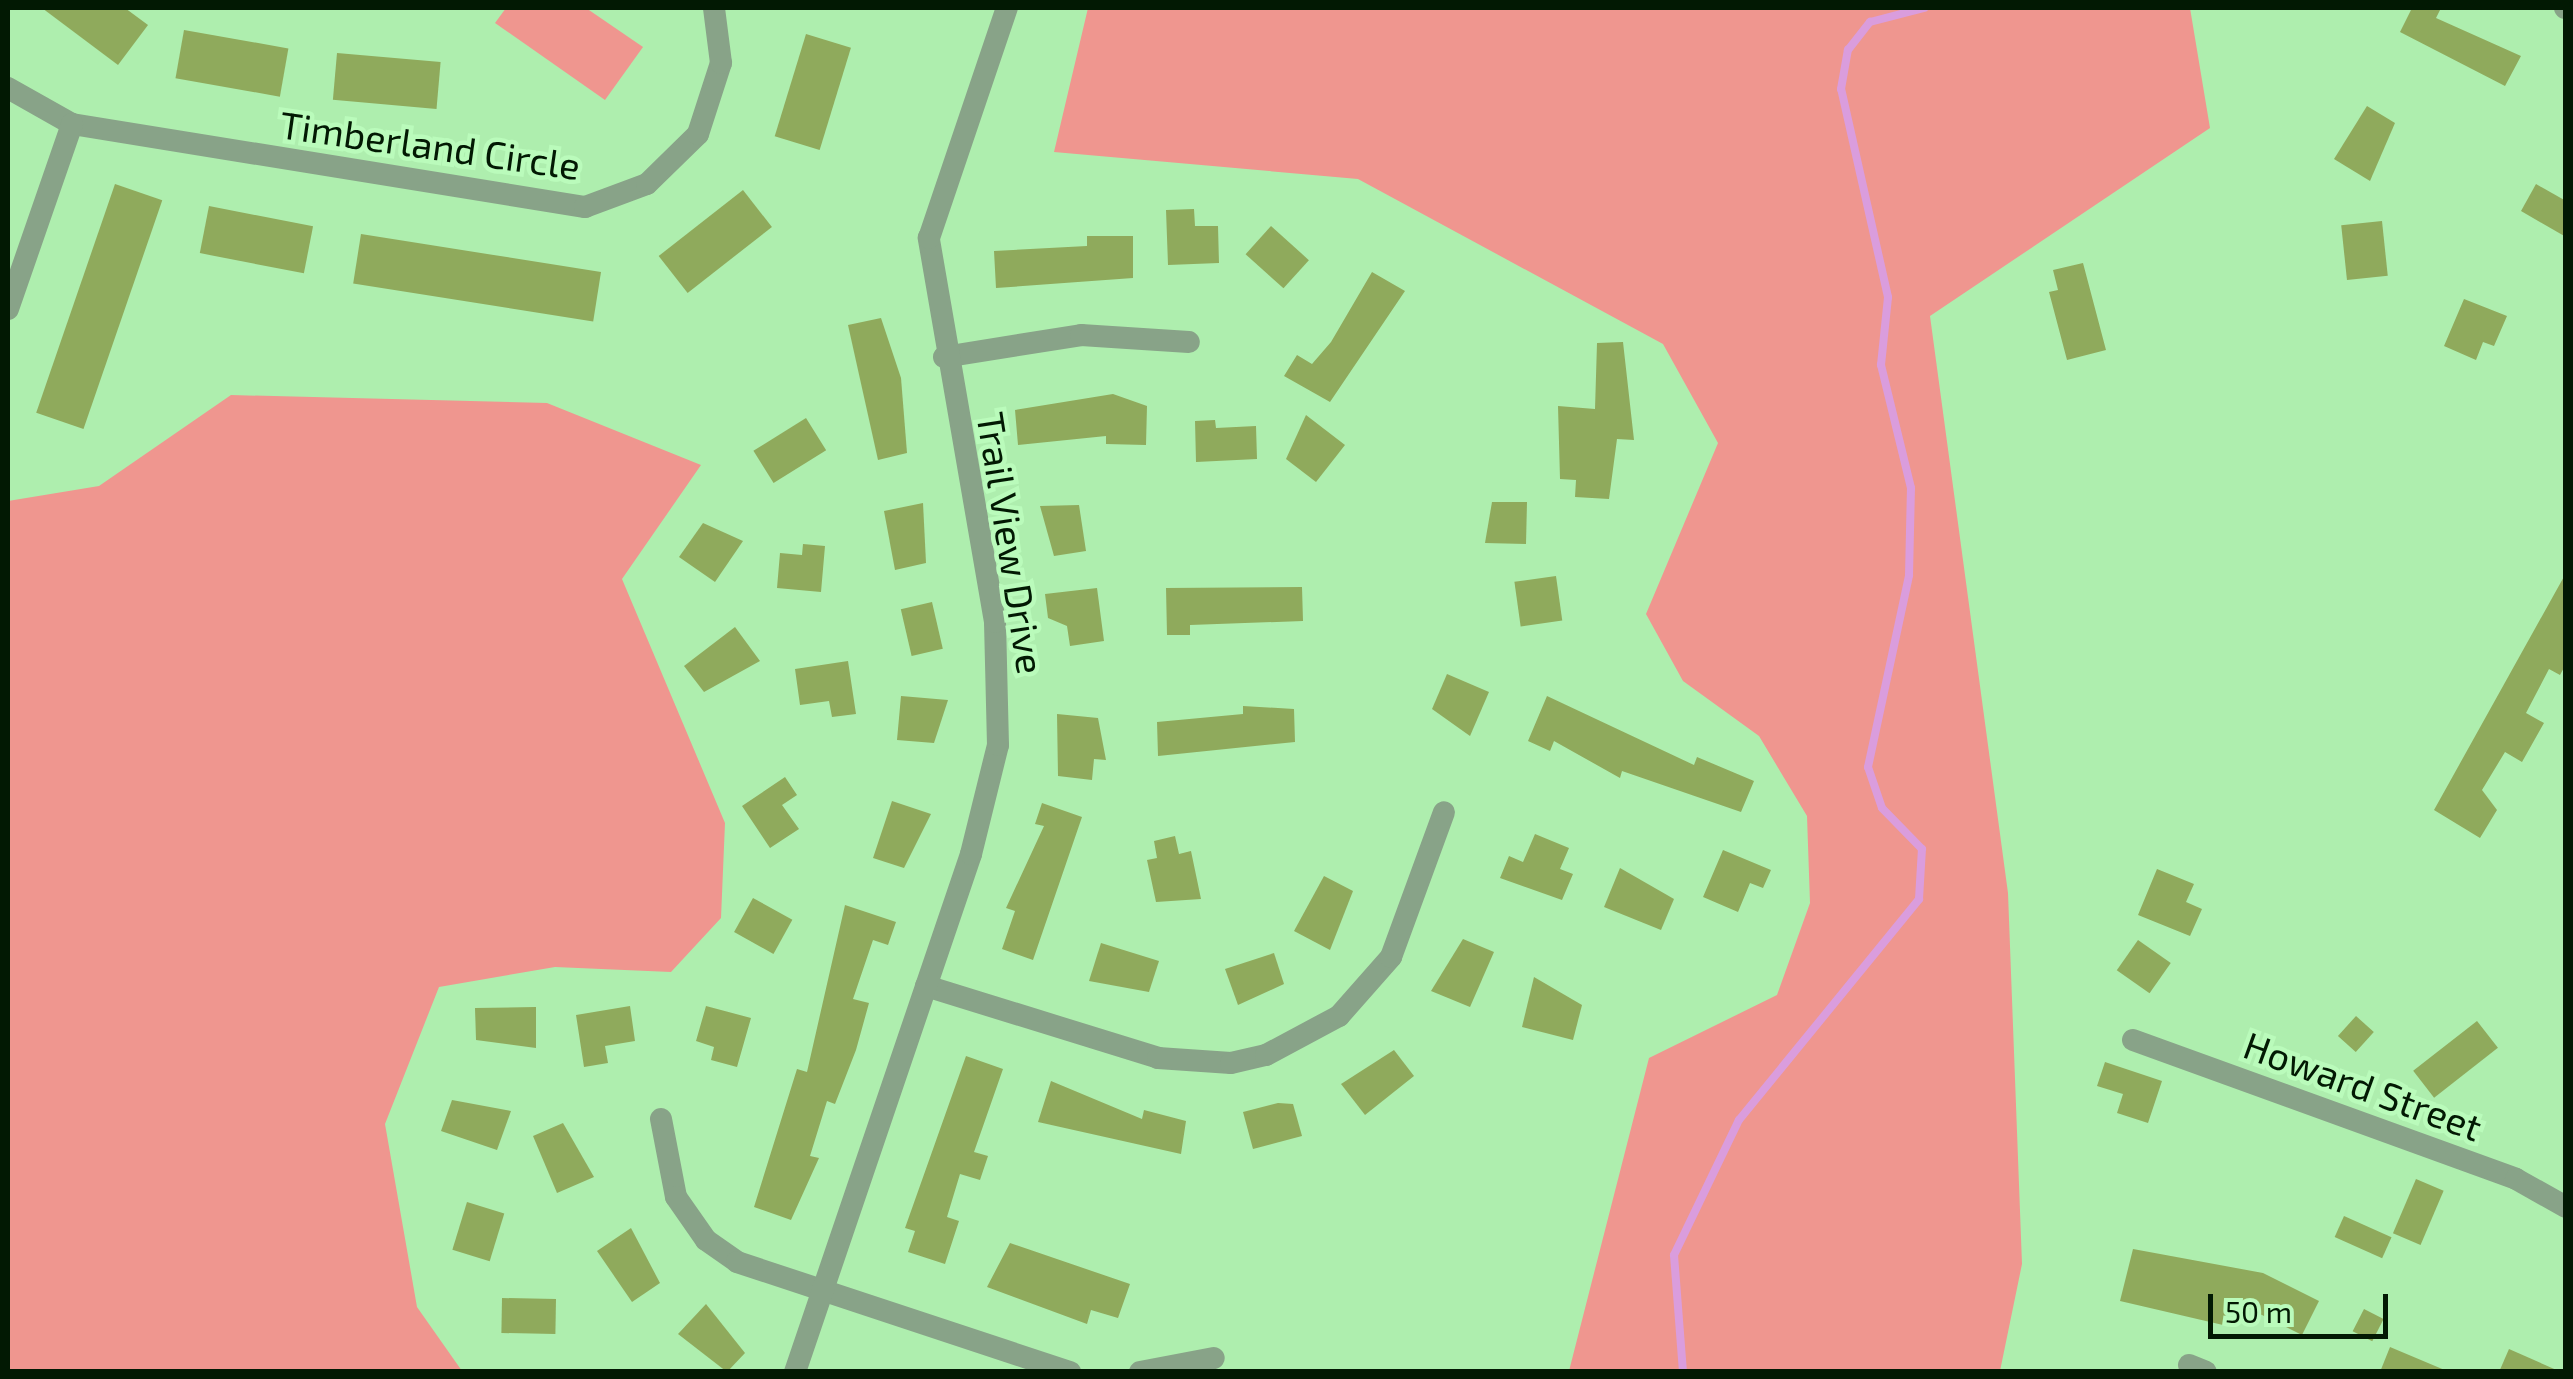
<!DOCTYPE html>
<style>
body{margin:0}
#map{position:relative;width:2573px;height:1379px;overflow:hidden;background:#aeeeae;font-family:"Exo 2",sans-serif}
div>[style]{position:absolute}
.green>*{inset:0;background:#ef968f}
.stream>*{height:8px;margin:-4px;padding:0 4px;transform-origin:4px;border-radius:4px;background:#da9ddd}
.building>*{inset:0;background:#8faa5c;transform-origin:0 0}
.street>*{height:22px;margin:-11px;padding:0 11px;transform-origin:11px;border-radius:11px;background:#88a388}
span{translate:-50% -50%;white-space:nowrap;text-align:center;line-height:1.15;-webkit-text-stroke:9px #bafbbb;paint-order:stroke}
.street-label{font-size:38px;color:#021903}
.frame{position:absolute;inset:0;border:10px solid #021903;pointer-events:none}
.scale{position:absolute;left:2208px;top:1294px;width:180px;height:45px;box-sizing:border-box;border:5px solid #021903;border-top:0;padding-left:12px;font-size:30px;line-height:35px;white-space:nowrap;color:#021903;-webkit-text-stroke:8px #bafbbb;paint-order:stroke}
</style>
<div id="map">
<div class="green">
<div style="clip-path:polygon(506px 8px,586px 8px,643px 47px,605px 100px,495px 23px)"></div>
<div style="clip-path:polygon(1088px 8px,2190px 8px,2210px 128px,1930px 316px,2008px 893px,2022px 1264px,2000px 1371px,1569px 1371px,1649px 1058px,1777px 995px,1810px 903px,1807px 816px,1759px 736px,1683px 681px,1646px 614px,1718px 443px,1663px 344px,1358px 179px,1054px 152px)"></div>
<div style="clip-path:polygon(231px 395px,547px 403px,701px 465px,622px 579px,725px 823px,721px 918px,671px 972px,555px 967px,439px 987px,385px 1124px,417px 1307px,462px 1371px,8px 1371px,8px 501px,99px 486px)"></div>
</div>
<div class="stream">
<div style="left:1683px;top:1372px;width:117px;rotate:-94.4deg"></div>
<div style="left:1674px;top:1255px;width:150px;rotate:-64.3deg"></div>
<div style="left:1739px;top:1120px;width:285px;rotate:-50.8deg"></div>
<div style="left:1919px;top:899px;width:50px;rotate:-86.6deg"></div>
<div style="left:1922px;top:849px;width:57px;rotate:-134.3deg"></div>
<div style="left:1882px;top:808px;width:43px;rotate:-108.9deg"></div>
<div style="left:1868px;top:767px;width:196px;rotate:-77.9deg"></div>
<div style="left:1909px;top:575px;width:87px;rotate:-88.7deg"></div>
<div style="left:1911px;top:488px;width:127px;rotate:-103.7deg"></div>
<div style="left:1881px;top:365px;width:68px;rotate:-84.1deg"></div>
<div style="left:1888px;top:297px;width:213px;rotate:-102.7deg"></div>
<div style="left:1841px;top:89px;width:40px;rotate:-80deg"></div>
<div style="left:1848px;top:50px;width:36px;rotate:-52deg"></div>
<div style="left:1870px;top:22px;width:56px;rotate:-14.5deg"></div>
</div>
<div class="building">
<div style="clip-path:polygon(42px 8px,125px 8px,148px 25px,118px 65px)"></div>
<div style="clip-path:polygon(2412px 8px,2441px 8px,2436px 18px,2521px 56px,2505px 86px,2400px 32px)"></div>
<div style="left:184px;top:30px;width:106px;height:49px;rotate:10deg"></div>
<div style="left:806px;top:34px;width:47px;height:107px;rotate:17deg"></div>
<div style="left:337px;top:53px;width:104px;height:47px;rotate:5deg"></div>
<div style="clip-path:polygon(2367px 106px,2395px 123px,2370px 181px,2334px 159px)"></div>
<div style="left:115px;top:184px;width:50px;height:242px;rotate:19deg"></div>
<div style="clip-path:polygon(2536px 184px,2566px 201px,2566px 237px,2521px 211px)"></div>
<div style="left:743px;top:190px;width:47px;height:107px;rotate:52deg"></div>
<div style="left:209px;top:206px;width:106px;height:48px;rotate:11deg"></div>
<div style="clip-path:polygon(1194px 209px,1195px 226px,1218px 226px,1219px 263px,1168px 265px,1166px 210px)"></div>
<div style="left:2382px;top:221px;width:55px;height:41px;rotate:84deg"></div>
<div style="left:1271px;top:226px;width:51px;height:38px;rotate:42deg"></div>
<div style="left:361px;top:234px;width:243px;height:50px;rotate:9deg"></div>
<div style="clip-path:polygon(1087px 236px,1133px 236px,1133px 278px,996px 288px,994px 251px,1087px 246px)"></div>
<div style="clip-path:polygon(2083px 263px,2106px 350px,2067px 360px,2049px 292px,2058px 290px,2053px 270px)"></div>
<div style="clip-path:polygon(1372px 272px,1405px 291px,1330px 402px,1284px 376px,1297px 355px,1312px 364px,1331px 342px)"></div>
<div style="clip-path:polygon(2464px 299px,2507px 316px,2494px 346px,2483px 342px,2476px 360px,2444px 346px)"></div>
<div style="clip-path:polygon(881px 318px,901px 378px,907px 453px,878px 460px,848px 325px)"></div>
<div style="clip-path:polygon(1623px 342px,1634px 440px,1617px 439px,1609px 499px,1575px 497px,1576px 480px,1560px 479px,1558px 406px,1595px 409px,1597px 343px)"></div>
<div style="clip-path:polygon(1113px 394px,1147px 406px,1146px 445px,1106px 444px,1106px 436px,1018px 445px,1015px 410px)"></div>
<div style="clip-path:polygon(1306px 415px,1345px 445px,1316px 482px,1286px 459px)"></div>
<div style="left:806px;top:418px;width:38px;height:62px;rotate:58deg"></div>
<div style="clip-path:polygon(1215px 420px,1216px 428px,1256px 426px,1257px 459px,1196px 462px,1195px 421px)"></div>
<div style="clip-path:polygon(1492px 502px,1527px 502px,1526px 544px,1485px 543px)"></div>
<div style="clip-path:polygon(923px 503px,926px 563px,895px 570px,884px 511px)"></div>
<div style="clip-path:polygon(1079px 505px,1086px 551px,1054px 556px,1040px 506px)"></div>
<div style="clip-path:polygon(703px 523px,743px 541px,715px 582px,679px 557px)"></div>
<div style="clip-path:polygon(803px 544px,825px 546px,821px 592px,777px 588px,780px 553px,802px 555px)"></div>
<div style="clip-path:polygon(2566px 573px,2566px 664px,2560px 675px,2549px 669px,2526px 713px,2544px 723px,2522px 762px,2505px 752px,2482px 790px,2497px 810px,2480px 838px,2434px 810px)"></div>
<div style="left:1556px;top:576px;width:45px;height:42px;rotate:82deg"></div>
<div style="clip-path:polygon(1302px 587px,1303px 621px,1190px 625px,1190px 635px,1167px 635px,1166px 588px)"></div>
<div style="clip-path:polygon(1097px 588px,1104px 641px,1070px 646px,1067px 626px,1048px 618px,1045px 594px)"></div>
<div style="left:932px;top:602px;width:48px;height:32px;rotate:77deg"></div>
<div style="clip-path:polygon(735px 627px,760px 661px,704px 692px,684px 666px)"></div>
<div style="clip-path:polygon(848px 661px,856px 714px,832px 717px,829px 701px,800px 705px,795px 669px)"></div>
<div style="clip-path:polygon(1447px 674px,1489px 692px,1470px 736px,1432px 709px)"></div>
<div style="clip-path:polygon(901px 696px,948px 700px,934px 743px,897px 740px)"></div>
<div style="clip-path:polygon(1547px 696px,1694px 765px,1697px 757px,1754px 781px,1741px 812px,1622px 771px,1620px 778px,1554px 741px,1550px 751px,1528px 741px)"></div>
<div style="clip-path:polygon(1243px 706px,1294px 709px,1295px 742px,1158px 756px,1157px 722px,1243px 714px)"></div>
<div style="clip-path:polygon(1057px 714px,1098px 718px,1106px 760px,1094px 759px,1092px 780px,1058px 776px)"></div>
<div style="clip-path:polygon(785px 777px,797px 795px,782px 805px,799px 829px,770px 848px,742px 806px)"></div>
<div style="clip-path:polygon(892px 801px,931px 814px,904px 868px,873px 858px)"></div>
<div style="clip-path:polygon(1042px 803px,1082px 817px,1033px 960px,1002px 949px,1015px 911px,1006px 908px,1044px 826px,1035px 824px)"></div>
<div style="clip-path:polygon(1535px 834px,1569px 848px,1560px 869px,1573px 874px,1562px 900px,1500px 878px,1509px 856px,1523px 862px)"></div>
<div style="clip-path:polygon(1175px 836px,1179px 854px,1191px 851px,1201px 899px,1156px 902px,1147px 860px,1157px 858px,1154px 841px)"></div>
<div style="clip-path:polygon(1723px 850px,1771px 870px,1763px 888px,1750px 883px,1738px 912px,1703px 897px)"></div>
<div style="clip-path:polygon(1620px 868px,1674px 899px,1661px 930px,1604px 907px)"></div>
<div style="clip-path:polygon(2157px 869px,2194px 884px,2186px 902px,2202px 909px,2190px 936px,2138px 915px)"></div>
<div style="clip-path:polygon(1324px 876px,1353px 891px,1330px 950px,1294px 931px)"></div>
<div style="left:753px;top:898px;width:45px;height:39px;rotate:29deg"></div>
<div style="clip-path:polygon(845px 905px,896px 922px,888px 945px,873px 940px,853px 999px,869px 1003px,856px 1050px,835px 1104px,827px 1101px,810px 1156px,819px 1158px,791px 1220px,754px 1207px,797px 1069px,807px 1072px)"></div>
<div style="clip-path:polygon(1463px 939px,1494px 952px,1470px 1007px,1431px 991px)"></div>
<div style="left:2138px;top:940px;width:40px;height:37px;rotate:35deg"></div>
<div style="clip-path:polygon(1101px 943px,1159px 961px,1149px 992px,1089px 981px)"></div>
<div style="clip-path:polygon(1274px 953px,1284px 984px,1238px 1005px,1225px 969px)"></div>
<div style="clip-path:polygon(1534px 977px,1582px 1005px,1573px 1040px,1522px 1027px)"></div>
<div style="clip-path:polygon(630px 1006px,635px 1041px,605px 1046px,608px 1063px,584px 1067px,576px 1015px)"></div>
<div style="clip-path:polygon(706px 1006px,751px 1018px,737px 1067px,711px 1060px,714px 1047px,696px 1041px)"></div>
<div style="clip-path:polygon(536px 1007px,536px 1048px,476px 1040px,475px 1008px)"></div>
<div style="left:2356px;top:1016px;width:24px;height:27px;rotate:42deg"></div>
<div style="left:2477px;top:1021px;width:34px;height:81px;rotate:52deg"></div>
<div style="clip-path:polygon(1394px 1050px,1414px 1076px,1365px 1115px,1341px 1084px)"></div>
<div style="clip-path:polygon(966px 1056px,1003px 1069px,974px 1152px,988px 1156px,980px 1180px,960px 1174px,947px 1217px,959px 1221px,945px 1264px,908px 1252px,915px 1231px,905px 1228px)"></div>
<div style="clip-path:polygon(2105px 1062px,2162px 1081px,2148px 1123px,2117px 1113px,2123px 1094px,2097px 1086px)"></div>
<div style="clip-path:polygon(1051px 1081px,1142px 1119px,1144px 1110px,1186px 1121px,1181px 1154px,1038px 1122px)"></div>
<div style="clip-path:polygon(452px 1100px,511px 1111px,497px 1150px,441px 1131px)"></div>
<div style="clip-path:polygon(1278px 1103px,1293px 1104px,1302px 1136px,1253px 1149px,1243px 1112px)"></div>
<div style="clip-path:polygon(563px 1123px,594px 1177px,557px 1193px,533px 1136px)"></div>
<div style="left:2416px;top:1179px;width:30px;height:59px;rotate:23deg"></div>
<div style="left:467px;top:1202px;width:39px;height:50px;rotate:17deg"></div>
<div style="left:2344px;top:1216px;width:52px;height:23px;rotate:24deg"></div>
<div style="clip-path:polygon(631px 1228px,660px 1283px,632px 1302px,597px 1251px)"></div>
<div style="clip-path:polygon(1010px 1243px,1130px 1284px,1118px 1318px,1091px 1310px,1087px 1324px,987px 1287px)"></div>
<div style="clip-path:polygon(2133px 1249px,2263px 1273px,2319px 1301px,2302px 1335px,2230px 1299px,2223px 1325px,2120px 1301px)"></div>
<div style="left:502px;top:1298px;width:54px;height:35px;rotate:1deg"></div>
<div style="clip-path:polygon(706px 1304px,745px 1353px,727px 1372px,678px 1334px)"></div>
<div style="left:2364px;top:1309px;width:22px;height:25px;rotate:27deg"></div>
<div style="clip-path:polygon(2390px 1347px,2447px 1371px,2447px 1372px,2380px 1372px)"></div>
<div style="clip-path:polygon(2509px 1349px,2561px 1372px,2499px 1372px)"></div>
</div>
<div class="street">
<div style="left:2565px;top:8px;width:1px"></div>
<div style="left:8px;top:88px;width:73px;rotate:29.4deg"></div>
<div style="left:72px;top:124px;width:520px;rotate:9.19deg"></div>
<div style="left:585px;top:207px;width:66px;rotate:-20.4deg"></div>
<div style="left:647px;top:184px;width:71px;rotate:-44.4deg"></div>
<div style="left:698px;top:134px;width:75px;rotate:-72.1deg"></div>
<div style="left:721px;top:63px;width:55px;rotate:-97.3deg"></div>
<div style="left:8px;top:309px;width:196px;rotate:-70.9deg"></div>
<div style="left:944px;top:357px;width:139px;rotate:-9.1deg"></div>
<div style="left:1081px;top:335px;width:108px;rotate:3.7deg"></div>
<div style="left:926px;top:986px;width:243px;rotate:17.2deg"></div>
<div style="left:1158px;top:1058px;width:73px;rotate:3.9deg"></div>
<div style="left:1231px;top:1063px;width:36px;rotate:-13deg"></div>
<div style="left:1266px;top:1055px;width:83px;rotate:-28.1deg"></div>
<div style="left:1339px;top:1016px;width:79px;rotate:-48.6deg"></div>
<div style="left:1391px;top:957px;width:154px;rotate:-69.9deg"></div>
<div style="left:2133px;top:1040px;width:407px;rotate:19.9deg"></div>
<div style="left:2516px;top:1179px;width:57px;rotate:29.2deg"></div>
<div style="left:661px;top:1119px;width:79px;rotate:79.1deg"></div>
<div style="left:676px;top:1197px;width:52px;rotate:55.1deg"></div>
<div style="left:706px;top:1240px;width:38px;rotate:35deg"></div>
<div style="left:737px;top:1262px;width:351px;rotate:18.3deg"></div>
<div style="left:2189px;top:1365px;width:18px;rotate:22deg"></div>
<div style="left:795px;top:1372px;width:547px;rotate:-71.23deg"></div>
<div style="left:971px;top:854px;width:112px;rotate:-76.1deg"></div>
<div style="left:998px;top:745px;width:123px;rotate:-91.4deg"></div>
<div style="left:995px;top:622px;width:390px;rotate:-99.8deg"></div>
<div style="left:929px;top:238px;width:243px;rotate:-71.3deg"></div>
<div style="left:1140px;top:1372px;width:75px;rotate:-10.7deg"></div>
</div>
<div class="street-label">
<span style="left:430px;top:145px;rotate:8deg">Timberland Circle</span>
<span style="left:1011px;top:543px;rotate:81deg">Trail View Drive</span>
<span style="left:2363px;top:1086px;rotate:20deg">Howard Street</span>
</div>
<div class="frame"></div>
<div class="scale">50 m</div>
</div>
